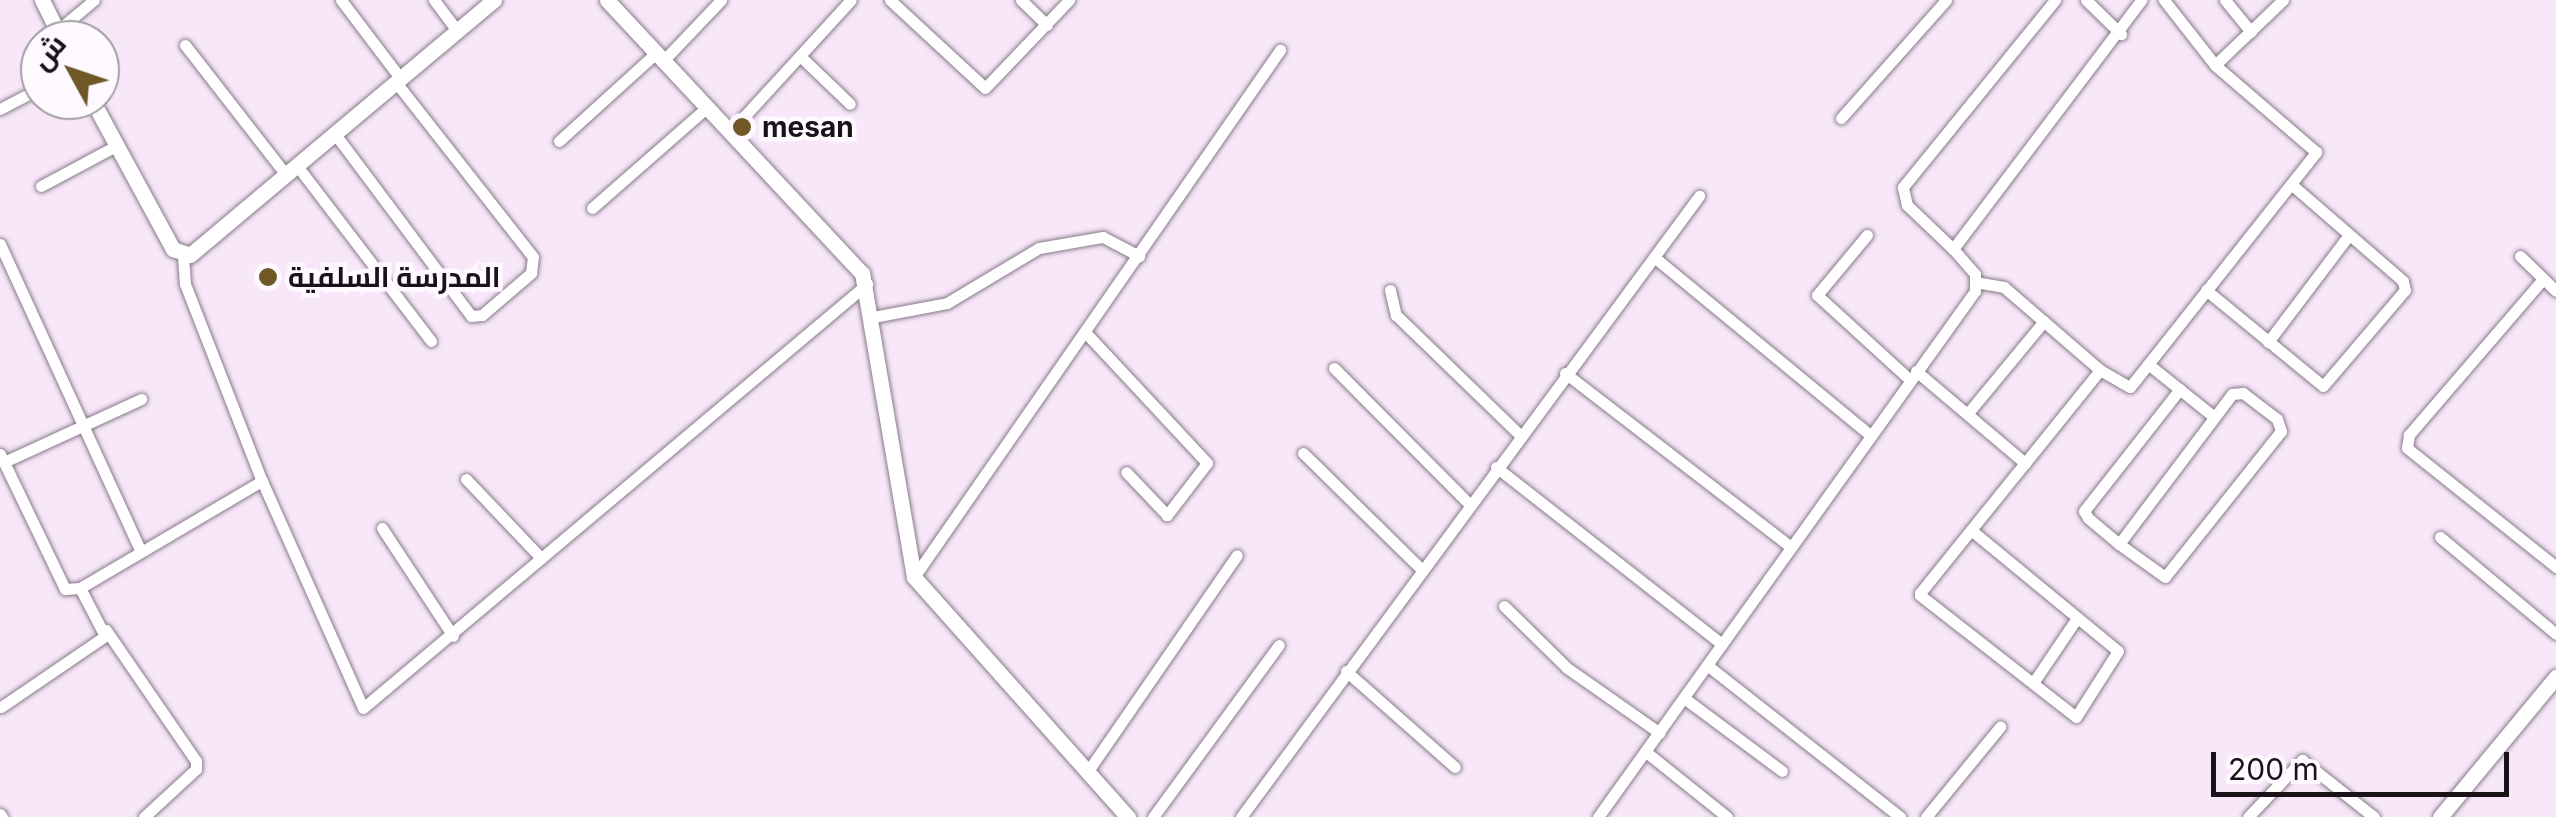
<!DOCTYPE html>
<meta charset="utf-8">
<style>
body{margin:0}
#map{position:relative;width:2556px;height:817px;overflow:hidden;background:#f7e7f9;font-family:Inter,Cairo,sans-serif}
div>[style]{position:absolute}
.roads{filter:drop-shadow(0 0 2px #887a8a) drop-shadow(0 0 2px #887a8a)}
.minor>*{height:11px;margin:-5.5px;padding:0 5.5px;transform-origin:5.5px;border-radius:5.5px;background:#fff}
.tertiary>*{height:15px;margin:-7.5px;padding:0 7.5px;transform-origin:7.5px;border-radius:7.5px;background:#fff}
.dots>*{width:28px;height:28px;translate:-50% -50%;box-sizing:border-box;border:5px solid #fef8ff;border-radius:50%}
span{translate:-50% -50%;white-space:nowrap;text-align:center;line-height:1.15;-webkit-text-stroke:9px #fef8ff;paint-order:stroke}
.poi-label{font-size:28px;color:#191319;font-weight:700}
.left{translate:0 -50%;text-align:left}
.north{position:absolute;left:20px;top:20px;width:100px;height:100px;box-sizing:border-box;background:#fef8ff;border:2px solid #a29ca3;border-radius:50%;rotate:310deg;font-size:28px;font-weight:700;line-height:40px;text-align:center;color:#191319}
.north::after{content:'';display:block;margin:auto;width:35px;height:45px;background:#705728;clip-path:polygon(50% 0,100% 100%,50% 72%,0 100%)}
.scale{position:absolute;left:2211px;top:752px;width:298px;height:45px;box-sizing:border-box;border:5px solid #191319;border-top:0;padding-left:12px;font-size:30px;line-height:35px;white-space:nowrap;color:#191319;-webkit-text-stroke:8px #fef8ff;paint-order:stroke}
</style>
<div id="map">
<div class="roads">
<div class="minor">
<div style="left:341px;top:0;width:99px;rotate:52.8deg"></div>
<div style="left:434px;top:0;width:39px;rotate:53deg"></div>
<div style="left:890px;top:0;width:129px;rotate:42.8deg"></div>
<div style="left:985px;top:88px;width:122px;rotate:-46.3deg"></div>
<div style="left:1021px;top:0;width:36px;rotate:44deg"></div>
<div style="left:2086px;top:0;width:49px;rotate:44.2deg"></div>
<div style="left:2225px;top:0;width:41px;rotate:50.9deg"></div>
<div style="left:57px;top:31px;width:48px;rotate:-40deg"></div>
<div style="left:185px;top:45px;width:166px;rotate:52.1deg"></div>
<div style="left:800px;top:56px;width:69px;rotate:43.8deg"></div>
<div style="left:662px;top:62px;width:86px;rotate:-46.4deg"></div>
<div style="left:2215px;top:65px;width:94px;rotate:-43.7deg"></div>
<div style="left:0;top:109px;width:45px;rotate:-27.7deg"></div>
<div style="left:1841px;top:118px;width:158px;rotate:-48.3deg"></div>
<div style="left:729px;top:133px;width:180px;rotate:-47.5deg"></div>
<div style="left:335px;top:134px;width:227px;rotate:53.2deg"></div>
<div style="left:471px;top:316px;width:11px;rotate:-5deg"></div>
<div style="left:482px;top:315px;width:65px;rotate:-40.6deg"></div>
<div style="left:531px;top:273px;width:16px;rotate:-83deg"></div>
<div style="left:533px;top:257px;width:222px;rotate:-128.1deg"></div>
<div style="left:559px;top:141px;width:130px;rotate:-42.2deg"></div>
<div style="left:298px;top:167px;width:219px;rotate:52.6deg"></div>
<div style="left:41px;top:186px;width:85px;rotate:-28.1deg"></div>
<div style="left:592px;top:208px;width:150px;rotate:-41.2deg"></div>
<div style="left:1867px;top:235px;width:78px;rotate:129.8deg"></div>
<div style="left:1817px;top:295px;width:125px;rotate:42.4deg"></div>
<div style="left:0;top:244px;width:337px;rotate:65.4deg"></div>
<div style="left:1953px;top:249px;width:64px;rotate:-136.3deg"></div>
<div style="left:1907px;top:205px;width:18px;rotate:-103deg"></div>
<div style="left:1903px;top:187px;width:241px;rotate:-50.9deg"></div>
<div style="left:183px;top:256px;width:28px;rotate:86deg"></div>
<div style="left:185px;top:284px;width:212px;rotate:68.7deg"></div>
<div style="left:262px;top:481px;width:248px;rotate:66deg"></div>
<div style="left:363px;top:708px;width:659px;rotate:-40.07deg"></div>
<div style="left:2520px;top:256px;width:50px;rotate:44.2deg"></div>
<div style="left:1654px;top:257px;width:280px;rotate:39.5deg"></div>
<div style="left:2543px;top:279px;width:206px;rotate:130.7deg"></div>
<div style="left:2409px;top:435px;width:13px;rotate:99deg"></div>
<div style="left:2407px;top:448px;width:191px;rotate:38.6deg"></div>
<div style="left:1390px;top:290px;width:26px;rotate:77deg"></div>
<div style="left:1396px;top:315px;width:173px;rotate:44.1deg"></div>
<div style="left:2206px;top:290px;width:151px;rotate:39.4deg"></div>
<div style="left:2323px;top:386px;width:126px;rotate:-49.5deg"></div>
<div style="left:2405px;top:290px;width:9px;rotate:-103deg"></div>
<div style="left:2403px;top:281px;width:148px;rotate:-139.1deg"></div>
<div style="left:873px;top:317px;width:75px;rotate:-10.7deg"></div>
<div style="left:947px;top:303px;width:107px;rotate:-30.9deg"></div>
<div style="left:1039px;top:248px;width:65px;rotate:-9.8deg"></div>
<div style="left:1103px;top:237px;width:41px;rotate:27.8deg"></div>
<div style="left:1085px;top:332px;width:179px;rotate:47deg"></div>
<div style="left:1207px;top:463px;width:66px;rotate:127.6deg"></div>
<div style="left:1167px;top:515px;width:59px;rotate:-133.6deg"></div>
<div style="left:2268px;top:342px;width:134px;rotate:-52.9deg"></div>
<div style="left:2148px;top:364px;width:83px;rotate:38.7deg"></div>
<div style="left:1334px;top:368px;width:192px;rotate:45.2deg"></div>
<div style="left:2100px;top:370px;width:34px;rotate:30deg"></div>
<div style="left:2130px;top:387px;width:300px;rotate:-51.6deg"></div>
<div style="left:2316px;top:152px;width:133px;rotate:-139.3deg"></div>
<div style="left:2215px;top:65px;width:83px;rotate:-128.1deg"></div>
<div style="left:1916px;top:371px;width:143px;rotate:40.2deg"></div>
<div style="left:2025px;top:463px;width:119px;rotate:-51.1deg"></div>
<div style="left:2100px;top:370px;width:127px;rotate:-139.2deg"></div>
<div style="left:2004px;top:287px;width:27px;rotate:-170deg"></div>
<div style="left:1565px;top:373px;width:285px;rotate:37.6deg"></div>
<div style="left:1968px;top:413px;width:119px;rotate:-50.4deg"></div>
<div style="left:1303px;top:453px;width:165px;rotate:44.5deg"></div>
<div style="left:0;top:454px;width:150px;rotate:64.3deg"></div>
<div style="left:65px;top:589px;width:15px;rotate:-4deg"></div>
<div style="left:80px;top:588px;width:211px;rotate:-30.5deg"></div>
<div style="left:4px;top:462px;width:151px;rotate:-24.7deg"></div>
<div style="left:1496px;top:467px;width:287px;rotate:38.1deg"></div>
<div style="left:466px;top:479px;width:109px;rotate:46.5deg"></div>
<div style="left:382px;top:528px;width:129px;rotate:56.7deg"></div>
<div style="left:1971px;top:530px;width:190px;rotate:39.5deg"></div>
<div style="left:2118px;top:651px;width:78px;rotate:122.5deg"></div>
<div style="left:2076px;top:717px;width:198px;rotate:-142deg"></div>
<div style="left:1920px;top:595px;width:2px;rotate:-90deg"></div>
<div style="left:1920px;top:593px;width:167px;rotate:-51.1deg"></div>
<div style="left:2440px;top:537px;width:151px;rotate:39.9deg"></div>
<div style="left:2119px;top:544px;width:188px;rotate:-53deg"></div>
<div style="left:2232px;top:394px;width:11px;rotate:-5deg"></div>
<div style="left:2243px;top:393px;width:43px;rotate:37.4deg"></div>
<div style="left:2277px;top:419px;width:13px;rotate:72deg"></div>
<div style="left:2281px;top:431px;width:186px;rotate:128.5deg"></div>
<div style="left:2165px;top:577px;width:57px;rotate:-144.3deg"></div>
<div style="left:2119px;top:544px;width:40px;rotate:-140deg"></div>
<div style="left:2088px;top:518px;width:8px;rotate:-120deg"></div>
<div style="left:2084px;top:511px;width:155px;rotate:-51.8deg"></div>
<div style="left:914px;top:577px;width:642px;rotate:-55.22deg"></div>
<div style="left:1504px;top:606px;width:88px;rotate:44.5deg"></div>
<div style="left:1567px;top:668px;width:113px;rotate:35deg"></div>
<div style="left:106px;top:630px;width:159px;rotate:55.5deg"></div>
<div style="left:196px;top:761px;width:8px;rotate:90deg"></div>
<div style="left:196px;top:769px;width:71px;rotate:137.3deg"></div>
<div style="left:1707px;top:665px;width:246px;rotate:38.2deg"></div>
<div style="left:1346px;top:671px;width:145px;rotate:41.4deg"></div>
<div style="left:2033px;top:683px;width:78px;rotate:-55.9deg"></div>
<div style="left:1684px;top:698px;width:122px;rotate:36.7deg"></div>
<div style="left:1px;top:707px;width:126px;rotate:-34.3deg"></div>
<div style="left:105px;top:636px;width:54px;rotate:-117.5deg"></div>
<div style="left:1646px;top:752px;width:104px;rotate:38.7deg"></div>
<div style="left:1088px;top:771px;width:262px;rotate:-55.4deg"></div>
<div style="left:0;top:814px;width:4px;rotate:56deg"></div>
<div style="left:1153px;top:817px;width:213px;rotate:-53.8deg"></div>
<div style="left:1241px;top:817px;width:772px;rotate:-53.59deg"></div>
<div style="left:1598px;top:817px;width:647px;rotate:-54.37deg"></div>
<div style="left:1975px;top:291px;width:17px;rotate:-90deg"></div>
<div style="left:1975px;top:274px;width:33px;rotate:-131deg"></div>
<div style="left:1953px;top:249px;width:312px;rotate:-52.9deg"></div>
<div style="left:1926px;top:817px;width:117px;rotate:-50.6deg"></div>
<div style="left:2248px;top:817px;width:79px;rotate:-46.5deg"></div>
<div style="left:2302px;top:760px;width:92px;rotate:38.4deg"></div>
</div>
<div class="tertiary">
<div style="left:42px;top:0;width:45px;rotate:63.4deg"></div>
<div style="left:607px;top:0;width:374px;rotate:47deg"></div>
<div style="left:862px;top:273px;width:308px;rotate:80.3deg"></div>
<div style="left:914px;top:577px;width:322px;rotate:48.3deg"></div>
<div style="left:92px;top:100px;width:170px;rotate:61.5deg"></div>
<div style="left:173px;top:249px;width:18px;rotate:19deg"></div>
<div style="left:190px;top:255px;width:397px;rotate:-40deg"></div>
<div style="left:2440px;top:817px;width:182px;rotate:-50.4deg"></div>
</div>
</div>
<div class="dots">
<div style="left:742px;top:127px;background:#705728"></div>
<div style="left:268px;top:277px;background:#705728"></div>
</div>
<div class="poi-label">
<span class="left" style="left:762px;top:127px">mesan</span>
<span class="left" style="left:288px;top:277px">المدرسة السلفية</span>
</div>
<div class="north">ش</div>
<div class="scale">200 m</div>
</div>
